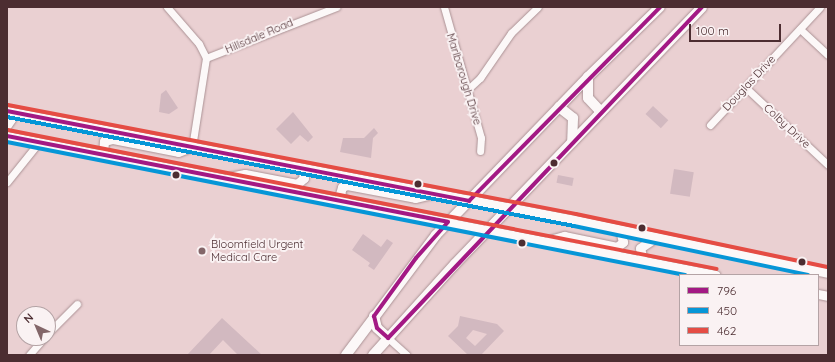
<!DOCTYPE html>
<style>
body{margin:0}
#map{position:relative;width:835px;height:362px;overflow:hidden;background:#ead0d2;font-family:Quicksand,sans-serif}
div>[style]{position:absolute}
.building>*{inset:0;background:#d2b9c0;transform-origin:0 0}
.roads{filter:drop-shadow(0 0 1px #ab9295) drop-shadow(0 0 1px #ab9295)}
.minor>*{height:7px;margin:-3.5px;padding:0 3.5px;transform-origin:3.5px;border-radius:3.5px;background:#fcf8f8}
.major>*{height:9px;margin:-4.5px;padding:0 4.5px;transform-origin:4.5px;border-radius:4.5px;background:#fcf8f8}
.highway>*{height:10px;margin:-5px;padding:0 5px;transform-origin:5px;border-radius:5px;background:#fcf8f8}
.bus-1>*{height:4px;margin:-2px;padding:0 2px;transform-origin:2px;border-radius:2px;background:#a31984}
.bus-2>*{height:4px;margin:-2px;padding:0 2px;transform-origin:2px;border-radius:2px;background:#0696d7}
.bus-3>*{height:4px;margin:-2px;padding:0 2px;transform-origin:2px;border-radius:2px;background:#e54c44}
.dots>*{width:11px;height:11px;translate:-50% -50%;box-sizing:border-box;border:2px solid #faf2f3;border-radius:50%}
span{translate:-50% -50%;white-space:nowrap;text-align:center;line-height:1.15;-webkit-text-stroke:4px #faf2f3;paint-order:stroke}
.street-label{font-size:11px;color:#4c2d31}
.poi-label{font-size:11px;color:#4c2d31}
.left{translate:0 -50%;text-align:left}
.frame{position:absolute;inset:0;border:8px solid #4c2d31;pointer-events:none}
.legend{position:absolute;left:679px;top:274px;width:140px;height:72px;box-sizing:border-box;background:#faf2f3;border:1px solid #b4a3a5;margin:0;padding:5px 7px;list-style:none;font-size:12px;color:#4c2d31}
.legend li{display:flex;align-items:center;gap:8px;height:20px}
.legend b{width:20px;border:1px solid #b4a3a5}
.north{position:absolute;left:16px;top:306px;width:40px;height:40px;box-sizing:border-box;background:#faf2f3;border:1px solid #b4a3a5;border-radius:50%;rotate:316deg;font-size:11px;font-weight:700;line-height:16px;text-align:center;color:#4c2d31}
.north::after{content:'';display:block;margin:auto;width:14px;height:18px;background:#836669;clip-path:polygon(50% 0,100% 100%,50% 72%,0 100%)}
.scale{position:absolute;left:689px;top:24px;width:92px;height:18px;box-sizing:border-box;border:2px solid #4c2d31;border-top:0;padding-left:5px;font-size:12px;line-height:14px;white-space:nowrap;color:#4c2d31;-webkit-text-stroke:3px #faf2f3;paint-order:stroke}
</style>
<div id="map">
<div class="building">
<div style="clip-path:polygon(166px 90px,178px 108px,169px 114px,159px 112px,161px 94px)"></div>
<div style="left:653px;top:106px;width:21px;height:11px;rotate:43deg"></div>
<div style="clip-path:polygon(293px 112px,313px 137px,308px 142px,300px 135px,291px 144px,276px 129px)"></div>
<div style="clip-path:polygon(374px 128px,378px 133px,373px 138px,371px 158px,340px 152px,343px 138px,364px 138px)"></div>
<div style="left:674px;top:169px;width:20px;height:25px;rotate:9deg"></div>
<div style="left:558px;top:175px;width:16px;height:8px;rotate:11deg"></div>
<div style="clip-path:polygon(363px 234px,381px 247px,387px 239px,393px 243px,374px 270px,368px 266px,370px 263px,352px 250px)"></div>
<div style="clip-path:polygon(evenodd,460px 316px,497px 324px,504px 331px,481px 355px,468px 355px,448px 336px,458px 326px,460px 316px,473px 330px,487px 334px,475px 346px,466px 338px,473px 330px)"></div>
<div style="clip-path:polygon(222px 318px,262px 355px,238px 355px,223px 340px,209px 355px,187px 355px)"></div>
</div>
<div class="roads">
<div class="minor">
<div style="left:167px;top:7px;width:49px;rotate:49.1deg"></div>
<div style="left:199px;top:44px;width:16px;rotate:63deg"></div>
<div style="left:206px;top:58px;width:90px;rotate:98.9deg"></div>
<div style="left:444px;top:7px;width:136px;rotate:74.2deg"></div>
<div style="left:481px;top:138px;width:13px;rotate:94deg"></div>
<div style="left:800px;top:29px;width:38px;rotate:43deg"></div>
<div style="left:206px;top:58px;width:140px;rotate:-21.4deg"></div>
<div style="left:745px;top:87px;width:114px;rotate:43.2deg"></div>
<div style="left:467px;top:90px;width:18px;rotate:-43deg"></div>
<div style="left:480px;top:78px;width:55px;rotate:-55.4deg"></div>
<div style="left:511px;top:33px;width:37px;rotate:-44deg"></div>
<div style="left:710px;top:125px;width:161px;rotate:-47deg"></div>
<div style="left:7px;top:182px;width:51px;rotate:-51.3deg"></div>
<div style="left:48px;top:333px;width:41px;rotate:-45deg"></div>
<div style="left:388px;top:338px;width:25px;rotate:42deg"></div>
<div style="left:29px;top:355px;width:23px;rotate:-49deg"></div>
</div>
<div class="major">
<div style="left:7px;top:111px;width:578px;rotate:10.86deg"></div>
<div style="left:575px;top:220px;width:258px;rotate:11.8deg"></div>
<div style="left:7px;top:125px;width:7px;rotate:-56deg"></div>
<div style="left:11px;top:119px;width:7px;rotate:-106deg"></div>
<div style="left:7px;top:136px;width:722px;rotate:11.09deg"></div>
<div style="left:103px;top:155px;width:14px;rotate:-86deg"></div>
<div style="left:104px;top:141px;width:9px;rotate:-13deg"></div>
<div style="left:113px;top:139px;width:66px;rotate:11.3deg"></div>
<div style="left:178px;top:152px;width:14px;rotate:-21deg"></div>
<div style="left:229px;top:177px;width:16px;rotate:-11deg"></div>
<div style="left:245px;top:174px;width:53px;rotate:10.9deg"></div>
<div style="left:297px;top:184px;width:9px;rotate:-41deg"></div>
<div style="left:304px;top:178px;width:10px;rotate:-101deg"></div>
<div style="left:346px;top:202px;width:10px;rotate:-127deg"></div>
<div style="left:340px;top:194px;width:7px;rotate:-74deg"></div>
<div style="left:342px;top:187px;width:5px;rotate:-22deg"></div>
<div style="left:347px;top:185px;width:69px;rotate:10.8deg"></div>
<div style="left:415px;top:198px;width:18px;rotate:-13deg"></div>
<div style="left:549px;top:240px;width:16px;rotate:-15deg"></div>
<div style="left:564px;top:236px;width:54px;rotate:11.7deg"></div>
<div style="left:617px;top:247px;width:8px;rotate:-40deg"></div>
<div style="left:623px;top:242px;width:12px;rotate:-104deg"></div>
<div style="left:643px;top:260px;width:12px;rotate:-104deg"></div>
<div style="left:640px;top:248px;width:18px;rotate:-34deg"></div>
<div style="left:818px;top:294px;width:10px;rotate:11deg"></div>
</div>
<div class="highway">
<div style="left:588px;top:77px;width:21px;rotate:90deg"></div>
<div style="left:588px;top:98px;width:19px;rotate:47deg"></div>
<div style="left:559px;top:107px;width:18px;rotate:38deg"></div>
<div style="left:573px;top:118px;width:24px;rotate:92deg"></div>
<div style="left:374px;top:316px;width:12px;rotate:76deg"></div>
<div style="left:377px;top:328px;width:15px;rotate:42deg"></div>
<div style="left:346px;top:355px;width:150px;rotate:-53.1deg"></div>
<div style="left:436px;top:235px;width:219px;rotate:-46.1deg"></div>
<div style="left:588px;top:77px;width:100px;rotate:-44.2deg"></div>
<div style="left:373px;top:355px;width:122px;rotate:-48deg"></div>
<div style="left:455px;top:264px;width:356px;rotate:-46.1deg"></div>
</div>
</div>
<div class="bus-1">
<div style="left:7px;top:111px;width:471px;rotate:11deg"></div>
<div style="left:469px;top:201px;width:272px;rotate:-45.4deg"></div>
<div style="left:7px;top:136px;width:449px;rotate:11deg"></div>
<div style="left:448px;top:222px;width:48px;rotate:131.6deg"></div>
<div style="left:416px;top:258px;width:72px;rotate:125.9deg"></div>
<div style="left:374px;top:316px;width:12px;rotate:76deg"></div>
<div style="left:377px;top:328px;width:15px;rotate:42deg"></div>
<div style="left:388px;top:338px;width:456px;rotate:-46.5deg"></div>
</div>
<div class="bus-2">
<div style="left:7px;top:117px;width:577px;rotate:10.88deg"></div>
<div style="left:574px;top:226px;width:239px;rotate:11.8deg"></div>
<div style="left:7px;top:142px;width:691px;rotate:11.1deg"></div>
</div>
<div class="bus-3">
<div style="left:8px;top:105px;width:578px;rotate:10.86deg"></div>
<div style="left:576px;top:214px;width:258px;rotate:11.9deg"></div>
<div style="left:8px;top:130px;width:722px;rotate:11.09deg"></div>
</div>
<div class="dots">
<div style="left:554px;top:163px;background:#4c2d31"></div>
<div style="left:176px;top:175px;background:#4c2d31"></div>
<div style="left:418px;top:184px;background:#4c2d31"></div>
<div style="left:642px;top:228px;background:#4c2d31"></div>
<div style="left:522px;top:243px;background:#4c2d31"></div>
<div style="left:202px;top:251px;background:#836669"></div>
<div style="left:802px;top:262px;background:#4c2d31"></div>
</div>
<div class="street-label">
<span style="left:259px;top:36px;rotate:-23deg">Hillsdale Road</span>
<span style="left:464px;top:79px;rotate:73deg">Marlborough Drive</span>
<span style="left:749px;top:83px;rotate:-47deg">Douglas Drive</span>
<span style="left:787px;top:126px;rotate:43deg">Colby Drive</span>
</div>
<div class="poi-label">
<span class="left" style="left:211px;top:251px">Bloomfield Urgent<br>Medical Care</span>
</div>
<div class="frame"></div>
<ul class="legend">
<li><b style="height:5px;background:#a31984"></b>796</li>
<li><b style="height:5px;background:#0696d7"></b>450</li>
<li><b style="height:5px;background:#e54c44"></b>462</li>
</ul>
<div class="north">N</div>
<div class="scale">100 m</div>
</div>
